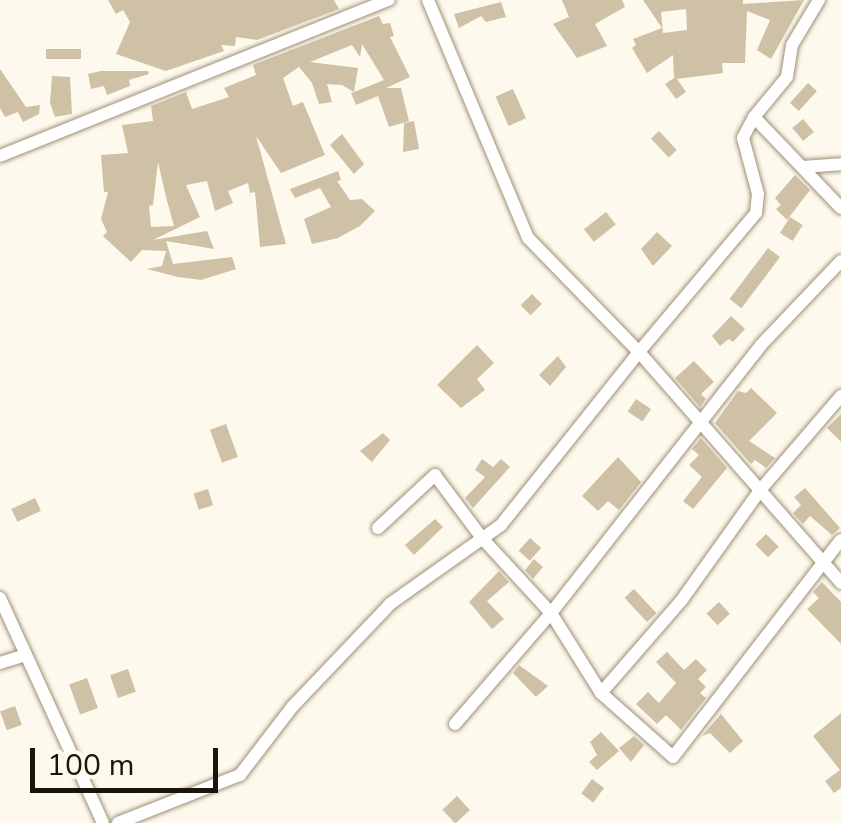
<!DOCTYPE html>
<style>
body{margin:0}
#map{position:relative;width:841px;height:823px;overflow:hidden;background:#fef9ed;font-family:"Nunito Sans",sans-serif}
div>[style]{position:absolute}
.building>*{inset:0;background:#cec1a6;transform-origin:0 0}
.roads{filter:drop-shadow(0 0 2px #9d9076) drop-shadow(0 0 2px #9d9076)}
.street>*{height:12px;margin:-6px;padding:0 6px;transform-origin:6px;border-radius:6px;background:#fff}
span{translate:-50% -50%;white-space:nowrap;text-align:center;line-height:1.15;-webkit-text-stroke:8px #fef9ed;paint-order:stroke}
.scale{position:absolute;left:30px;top:748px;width:188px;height:45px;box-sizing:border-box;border:5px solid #1b160c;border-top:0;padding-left:12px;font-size:30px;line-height:35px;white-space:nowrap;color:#1b160c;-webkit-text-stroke:8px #fef9ed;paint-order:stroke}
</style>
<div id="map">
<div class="building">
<div style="clip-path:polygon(108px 0,334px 0,339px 9px,257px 40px,236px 37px,235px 46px,221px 45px,224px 51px,166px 71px,116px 54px,130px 22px,123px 10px,116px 14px)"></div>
<div style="clip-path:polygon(562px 0,622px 0,625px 7px,595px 24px,607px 46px,577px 58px,553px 24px,569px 17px)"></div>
<div style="clip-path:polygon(evenodd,643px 0,743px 0,743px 4px,804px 0,771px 59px,757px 50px,770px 20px,747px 11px,745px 63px,722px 63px,723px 73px,677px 79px,686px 92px,676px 99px,665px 84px,674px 78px,673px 55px,647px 73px,632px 48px,636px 45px,633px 39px,662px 28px,643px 0,686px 9px,687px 30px,663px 33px,661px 12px,686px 9px)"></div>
<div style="clip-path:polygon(501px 2px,506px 17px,486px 22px,481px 16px,459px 28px,454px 14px)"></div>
<div style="clip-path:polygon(evenodd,379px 16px,383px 24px,390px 23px,394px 36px,390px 37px,410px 77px,386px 88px,401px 88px,409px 121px,389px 127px,378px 96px,356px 105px,351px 93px,354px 92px,342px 85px,327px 84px,332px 102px,319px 104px,312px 83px,299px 67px,283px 78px,293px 106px,303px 102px,325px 155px,281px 173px,256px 136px,286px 244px,260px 247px,255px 192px,250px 193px,248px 183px,228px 191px,233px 203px,215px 211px,207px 181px,186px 185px,200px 217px,153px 240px,207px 231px,214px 249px,166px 241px,173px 264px,232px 257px,236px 269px,201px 280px,178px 277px,147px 269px,162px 266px,166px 251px,142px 250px,131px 262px,103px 236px,107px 232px,101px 219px,108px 192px,104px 192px,101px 155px,128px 153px,122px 125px,153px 121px,151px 106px,186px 92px,192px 109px,229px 97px,224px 88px,256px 75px,253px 65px,379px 16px,362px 44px,384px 80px,354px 92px,358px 68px,310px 62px,352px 45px,360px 57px,362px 44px,379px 16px,158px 162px,166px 197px,174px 226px,151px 227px,149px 206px,153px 205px,158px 162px)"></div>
<div style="left:46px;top:49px;width:35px;height:10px"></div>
<div style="clip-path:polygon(0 69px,26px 107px,40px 105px,39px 114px,23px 122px,18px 112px,5px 117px,0 108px)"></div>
<div style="clip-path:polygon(101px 71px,148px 71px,149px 74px,129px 80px,130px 86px,107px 95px,104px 86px,91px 89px,88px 74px)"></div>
<div style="clip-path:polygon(52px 76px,70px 77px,72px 114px,55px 117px,50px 103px)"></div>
<div style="left:808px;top:83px;width:12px;height:27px;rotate:42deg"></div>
<div style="left:513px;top:89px;width:32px;height:19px;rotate:66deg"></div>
<div style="left:803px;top:119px;width:17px;height:14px;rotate:50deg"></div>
<div style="clip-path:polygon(414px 121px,419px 149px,403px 152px,404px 123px)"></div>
<div style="left:659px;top:131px;width:26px;height:11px;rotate:47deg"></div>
<div style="clip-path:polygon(342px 134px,364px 164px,354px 174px,330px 145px)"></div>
<div style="clip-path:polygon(338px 171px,341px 180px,337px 181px,350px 200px,362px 199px,375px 211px,360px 226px,338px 238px,312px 244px,304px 219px,331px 207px,320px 188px,295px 198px,290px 189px)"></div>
<div style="clip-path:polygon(795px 175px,810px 190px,787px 220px,776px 209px,781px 205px,775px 198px)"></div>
<div style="left:606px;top:212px;width:16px;height:28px;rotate:52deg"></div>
<div style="left:790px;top:217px;width:15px;height:19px;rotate:32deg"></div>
<div style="clip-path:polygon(657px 232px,672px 246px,653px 266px,641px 249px)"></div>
<div style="left:768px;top:248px;width:15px;height:64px;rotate:37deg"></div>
<div style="left:532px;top:294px;width:14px;height:16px;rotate:45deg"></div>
<div style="clip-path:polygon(731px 316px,745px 329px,733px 342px,729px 339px,720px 346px,712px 336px)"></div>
<div style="clip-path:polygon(477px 345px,494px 363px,477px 379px,485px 390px,461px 408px,437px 385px)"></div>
<div style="clip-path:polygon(558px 356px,566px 367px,550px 386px,539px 375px)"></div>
<div style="clip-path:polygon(694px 361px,714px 382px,701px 394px,706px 399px,700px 407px,675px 378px)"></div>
<div style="clip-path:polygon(751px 388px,777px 413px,749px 441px,775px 458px,766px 468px,755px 460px,751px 464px,715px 423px,738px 391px,746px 393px)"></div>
<div style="left:636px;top:399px;width:18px;height:15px;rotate:34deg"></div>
<div style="clip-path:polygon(841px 414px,841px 442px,827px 428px)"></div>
<div style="left:226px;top:424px;width:35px;height:17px;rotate:70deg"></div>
<div style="clip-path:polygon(383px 433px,390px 440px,372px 462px,360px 451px)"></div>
<div style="clip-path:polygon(701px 438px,727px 468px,693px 509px,683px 501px,702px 477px,689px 465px,699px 455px,692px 449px)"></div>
<div style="clip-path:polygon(618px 457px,641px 482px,619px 510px,608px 501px,598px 511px,582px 496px)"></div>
<div style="clip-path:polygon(482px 459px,493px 467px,501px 459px,510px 467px,473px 508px,465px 498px,485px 477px,475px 470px)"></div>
<div style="clip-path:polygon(805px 488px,840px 528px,832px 535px,810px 516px,803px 524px,793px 513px,801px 505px,794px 497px)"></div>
<div style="left:208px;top:489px;width:17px;height:15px;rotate:73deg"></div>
<div style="left:35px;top:498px;width:14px;height:26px;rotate:65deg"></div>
<div style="clip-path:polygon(435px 519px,443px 527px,414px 555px,405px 545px)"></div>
<div style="left:766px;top:534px;width:18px;height:15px;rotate:45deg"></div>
<div style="left:530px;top:538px;width:15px;height:17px;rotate:42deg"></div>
<div style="clip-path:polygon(534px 559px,543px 567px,533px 579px,525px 570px)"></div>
<div style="clip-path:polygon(499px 571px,509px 582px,487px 601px,504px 619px,492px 629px,469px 602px)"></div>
<div style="clip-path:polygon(822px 582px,841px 602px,841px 644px,807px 609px,819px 598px,813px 592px)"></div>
<div style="left:634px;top:589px;width:33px;height:13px;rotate:47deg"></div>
<div style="left:719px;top:602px;width:16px;height:17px;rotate:47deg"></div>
<div style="clip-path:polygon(667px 652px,684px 670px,696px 659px,707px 670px,698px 679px,706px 687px,700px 693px,706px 698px,681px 730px,666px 715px,657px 724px,636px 704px,648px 692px,659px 703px,676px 683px,656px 662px)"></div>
<div style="clip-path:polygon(519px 665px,548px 686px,536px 697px,513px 673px)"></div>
<div style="left:128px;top:669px;width:24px;height:19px;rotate:71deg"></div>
<div style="left:87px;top:678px;width:32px;height:19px;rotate:70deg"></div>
<div style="left:15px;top:706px;width:20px;height:16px;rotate:70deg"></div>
<div style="clip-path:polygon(841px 713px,841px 788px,834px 793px,825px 781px,840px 770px,813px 736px)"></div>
<div style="clip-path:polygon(721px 714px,743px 741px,730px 753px,710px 733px,702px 736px)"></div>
<div style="clip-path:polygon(601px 732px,619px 751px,597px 770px,589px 762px,597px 755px,590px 742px)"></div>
<div style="clip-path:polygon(634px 736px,644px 745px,631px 762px,619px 748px)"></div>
<div style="left:592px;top:779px;width:15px;height:18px;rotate:37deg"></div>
<div style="left:457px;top:796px;width:19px;height:20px;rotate:47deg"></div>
</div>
<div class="roads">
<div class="street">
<div style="left:819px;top:0;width:52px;rotate:121deg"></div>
<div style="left:792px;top:45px;width:32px;rotate:99deg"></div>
<div style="left:787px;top:77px;width:52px;rotate:129.5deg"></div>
<div style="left:754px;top:117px;width:24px;rotate:118deg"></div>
<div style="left:743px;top:138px;width:58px;rotate:75deg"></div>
<div style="left:758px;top:194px;width:19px;rotate:96deg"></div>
<div style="left:756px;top:213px;width:182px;rotate:130.1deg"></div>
<div style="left:639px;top:352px;width:307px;rotate:48.8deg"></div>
<div style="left:754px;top:117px;width:126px;rotate:46.3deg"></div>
<div style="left:0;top:156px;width:419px;rotate:-21.9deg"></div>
<div style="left:802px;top:167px;width:39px;rotate:-4deg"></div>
<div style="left:378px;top:528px;width:78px;rotate:-42.9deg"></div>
<div style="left:435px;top:475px;width:79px;rotate:53.3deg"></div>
<div style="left:482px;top:538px;width:102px;rotate:47.4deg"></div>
<div style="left:551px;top:613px;width:94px;rotate:58deg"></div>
<div style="left:601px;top:693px;width:96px;rotate:41.6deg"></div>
<div style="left:673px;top:757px;width:274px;rotate:-52.3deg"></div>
<div style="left:0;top:598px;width:247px;rotate:65.4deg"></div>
<div style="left:0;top:663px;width:27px;rotate:-17deg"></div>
<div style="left:601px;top:693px;width:122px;rotate:-49deg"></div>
<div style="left:681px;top:601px;width:138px;rotate:-54.5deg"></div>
<div style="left:761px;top:489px;width:123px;rotate:-49.3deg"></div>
<div style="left:455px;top:724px;width:147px;rotate:-49.1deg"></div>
<div style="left:551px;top:613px;width:340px;rotate:-51.9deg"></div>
<div style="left:761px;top:345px;width:116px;rotate:-46.4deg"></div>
<div style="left:118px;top:823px;width:131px;rotate:-21.5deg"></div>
<div style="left:240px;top:775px;width:87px;rotate:-52.5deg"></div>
<div style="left:293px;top:706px;width:141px;rotate:-46.4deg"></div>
<div style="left:390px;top:604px;width:136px;rotate:-35.4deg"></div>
<div style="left:501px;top:525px;width:221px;rotate:-51.4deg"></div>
<div style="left:639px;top:352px;width:159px;rotate:-134.2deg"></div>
<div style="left:528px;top:238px;width:258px;rotate:-112.8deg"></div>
</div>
</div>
<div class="scale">100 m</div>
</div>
